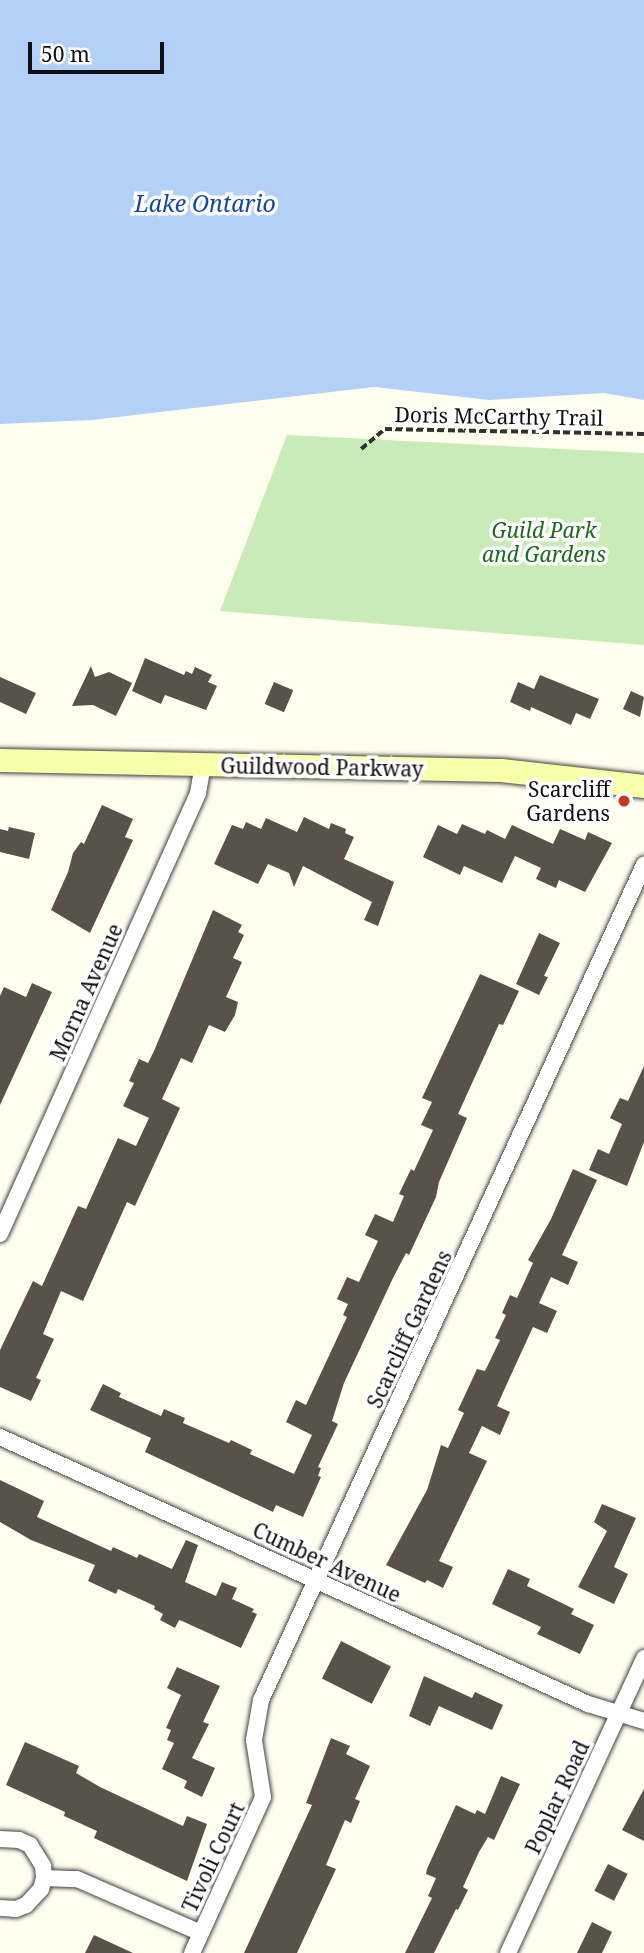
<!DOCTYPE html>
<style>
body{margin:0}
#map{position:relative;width:644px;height:1953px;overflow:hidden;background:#fffff0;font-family:"Noto Serif",serif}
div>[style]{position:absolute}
.green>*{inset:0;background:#c8ebb8}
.water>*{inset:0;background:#b3d0f8}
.building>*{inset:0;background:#58524a;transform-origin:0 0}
.path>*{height:3.5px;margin-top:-1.75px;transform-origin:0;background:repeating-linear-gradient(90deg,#313131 0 7px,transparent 0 10.5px)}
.roads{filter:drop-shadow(0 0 2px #424242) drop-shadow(0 0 2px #424242)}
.street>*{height:16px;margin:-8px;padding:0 8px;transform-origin:8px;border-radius:8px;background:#fff}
.secondary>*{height:23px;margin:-11.5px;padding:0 11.5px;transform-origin:11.5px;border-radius:11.5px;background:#f7ffab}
.dots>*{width:19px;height:19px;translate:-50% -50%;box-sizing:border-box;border:4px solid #fff;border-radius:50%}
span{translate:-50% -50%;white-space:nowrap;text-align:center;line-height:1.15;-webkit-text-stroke:7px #fff;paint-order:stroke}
.street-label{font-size:21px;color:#0f0f0f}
.park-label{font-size:21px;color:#1c691c;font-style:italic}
.poi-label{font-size:21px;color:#0f0f0f}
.right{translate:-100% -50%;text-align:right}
.water-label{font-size:23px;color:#1347a5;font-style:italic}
.scale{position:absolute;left:28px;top:42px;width:136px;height:32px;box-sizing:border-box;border:4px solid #0f0f0f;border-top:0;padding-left:9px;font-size:21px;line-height:24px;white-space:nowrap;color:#0f0f0f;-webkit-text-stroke:5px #fff;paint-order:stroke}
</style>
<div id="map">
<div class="green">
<div style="clip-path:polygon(287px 435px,644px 453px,644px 645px,220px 611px)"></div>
</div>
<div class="water">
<div style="clip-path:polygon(0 0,644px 0,644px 400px,604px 393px,489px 400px,374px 387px,92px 420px,0 424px)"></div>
</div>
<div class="building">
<div style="clip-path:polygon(145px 658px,184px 675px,186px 671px,192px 674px,195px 667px,212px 675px,208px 682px,217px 686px,206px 710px,165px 695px,161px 704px,132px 691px)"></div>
<div style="clip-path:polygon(91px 666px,95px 677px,109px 672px,132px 683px,116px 716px,93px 705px,72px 706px)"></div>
<div style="clip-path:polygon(540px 675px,599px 699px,590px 719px,576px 713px,571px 725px,531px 707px,530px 711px,510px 702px,518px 682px,534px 689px)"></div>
<div style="clip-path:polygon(0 677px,36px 693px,26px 714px,0 702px)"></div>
<div style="left:274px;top:682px;width:21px;height:24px;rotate:23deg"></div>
<div style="clip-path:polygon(631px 691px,644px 697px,640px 717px,623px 709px)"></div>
<div style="clip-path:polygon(102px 805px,133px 819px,125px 837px,133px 840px,90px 933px,51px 910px,68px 872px,73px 853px,81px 842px,84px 844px)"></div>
<div style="clip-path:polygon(304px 817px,329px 829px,331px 823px,346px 829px,345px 833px,354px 837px,344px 859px,394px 882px,378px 926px,364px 920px,372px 902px,303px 866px,294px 887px,289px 873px,268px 864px,258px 884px,214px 864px,232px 825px,243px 829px,246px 822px,261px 829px,266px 818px,297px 832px)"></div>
<div style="clip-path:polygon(462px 824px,485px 834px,487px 830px,505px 839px,512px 825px,553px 844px,560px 829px,585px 840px,588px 832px,612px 843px,585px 892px,559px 880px,556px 888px,536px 879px,541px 868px,515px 856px,502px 883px,464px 866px,460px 875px,423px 857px,438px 825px,457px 834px)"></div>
<div style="clip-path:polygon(9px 827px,35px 833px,29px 859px,0 852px,0 829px,8px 831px)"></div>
<div style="clip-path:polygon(213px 910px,242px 925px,238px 932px,244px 935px,233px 958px,242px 962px,226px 997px,238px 1002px,235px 1015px,225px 1032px,209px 1025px,192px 1063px,181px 1058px,162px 1099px,180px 1108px,135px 1206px,127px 1202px,83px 1301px,61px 1291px,43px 1334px,54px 1339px,36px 1378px,41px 1380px,31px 1401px,0 1387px,0 1350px,33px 1281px,42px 1286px,78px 1206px,86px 1209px,118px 1138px,136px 1146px,149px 1118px,123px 1106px,134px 1083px,129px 1081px,139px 1059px,148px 1063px,154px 1051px)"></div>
<div style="clip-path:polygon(539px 933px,560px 943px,544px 976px,548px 977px,539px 995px,516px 984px)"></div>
<div style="clip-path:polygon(480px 974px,519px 991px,503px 1025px,499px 1024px,458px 1114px,467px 1118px,439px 1182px,436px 1197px,409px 1255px,406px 1253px,393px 1278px,344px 1383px,332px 1421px,338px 1424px,318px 1467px,321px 1468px,318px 1476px,321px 1477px,303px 1517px,276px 1505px,273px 1512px,145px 1452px,151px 1438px,90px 1410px,103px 1384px,121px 1393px,119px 1397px,161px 1416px,164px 1409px,185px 1418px,183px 1423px,229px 1443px,231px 1440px,252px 1450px,250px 1454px,294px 1474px,312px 1435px,286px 1422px,296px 1400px,306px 1405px,347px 1317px,343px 1315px,348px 1304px,337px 1299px,347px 1277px,359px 1282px,378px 1241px,365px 1235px,375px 1214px,393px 1222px,404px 1196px,399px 1194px,411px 1169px,414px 1171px,433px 1130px,421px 1125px,432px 1102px,422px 1098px)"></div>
<div style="clip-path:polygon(32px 983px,52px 992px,0 1105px,0 996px,4px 987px,26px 997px)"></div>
<div style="clip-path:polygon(644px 1066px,644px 1142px,627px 1186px,589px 1170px,598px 1149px,609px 1154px,622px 1124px,610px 1118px,620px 1098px,628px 1101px)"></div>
<div style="clip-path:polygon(573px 1169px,597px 1180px,562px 1255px,578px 1262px,568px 1285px,551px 1277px,539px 1303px,557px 1311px,547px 1333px,533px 1327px,510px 1377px,497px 1406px,510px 1412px,500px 1435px,482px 1426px,469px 1453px,487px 1461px,439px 1561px,453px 1567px,443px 1588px,427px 1580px,425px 1583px,386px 1565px,427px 1490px,441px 1445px,448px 1448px,464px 1413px,458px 1410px,477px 1369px,485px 1371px,500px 1340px,495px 1338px,506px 1315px,502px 1313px,510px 1295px,517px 1298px,533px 1263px,528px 1260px,551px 1219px)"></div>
<div style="clip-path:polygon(0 1480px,44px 1501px,37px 1517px,111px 1551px,113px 1547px,137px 1558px,139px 1554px,172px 1569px,186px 1540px,198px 1545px,185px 1582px,216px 1596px,222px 1582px,237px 1588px,232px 1599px,254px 1609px,252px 1612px,257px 1614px,241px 1648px,182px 1621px,179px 1620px,175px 1628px,160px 1620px,163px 1614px,154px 1609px,155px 1606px,118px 1589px,116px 1594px,88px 1581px,95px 1565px,31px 1540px,0 1522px)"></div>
<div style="clip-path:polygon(602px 1504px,636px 1518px,614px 1567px,628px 1574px,614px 1604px,578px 1587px,607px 1531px,594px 1522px)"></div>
<div style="clip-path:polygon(508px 1569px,530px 1579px,527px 1586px,574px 1609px,571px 1614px,594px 1625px,580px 1654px,537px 1634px,541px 1627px,492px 1604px)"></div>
<div style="left:341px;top:1641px;width:56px;height:42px;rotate:27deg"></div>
<div style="clip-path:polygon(177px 1667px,220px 1686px,203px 1722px,209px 1724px,192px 1758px,215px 1768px,202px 1797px,184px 1788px,187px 1781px,162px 1769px,174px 1743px,167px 1740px,171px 1730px,166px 1728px,181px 1695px,167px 1688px)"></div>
<div style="clip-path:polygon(424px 1676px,472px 1698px,475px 1692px,503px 1705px,492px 1730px,439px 1706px,430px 1726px,409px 1716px)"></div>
<div style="clip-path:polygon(331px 1738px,350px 1746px,346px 1754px,370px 1766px,355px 1799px,360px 1801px,351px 1823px,345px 1820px,326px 1865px,336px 1869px,297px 1953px,244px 1953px,312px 1805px,306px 1803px)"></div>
<div style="clip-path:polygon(25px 1742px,79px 1766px,76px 1773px,100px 1787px,183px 1826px,187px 1816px,207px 1824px,187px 1881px,94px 1838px,97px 1831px,64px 1816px,65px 1812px,6px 1785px)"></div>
<div style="clip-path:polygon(501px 1776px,520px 1784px,494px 1840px,488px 1837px,479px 1852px,463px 1887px,468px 1890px,458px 1910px,456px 1909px,434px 1953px,405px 1953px,432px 1898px,428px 1896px,436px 1878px,426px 1874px,427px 1869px,456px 1805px,475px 1814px,477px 1810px,485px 1814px)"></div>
<div style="clip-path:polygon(644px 1789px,644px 1841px,622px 1830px)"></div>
<div style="left:608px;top:1864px;width:22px;height:30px;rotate:27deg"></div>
<div style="clip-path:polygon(592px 1922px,612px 1932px,602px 1953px,577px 1953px)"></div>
<div style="clip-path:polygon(94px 1935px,133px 1953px,85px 1953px)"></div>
</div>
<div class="path">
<div style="left:361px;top:449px;width:31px;rotate:-40deg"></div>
<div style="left:385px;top:429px;width:259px;rotate:1.1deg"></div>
</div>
<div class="roads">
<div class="street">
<div style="left:0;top:1234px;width:483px;rotate:-65.8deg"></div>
<div style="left:198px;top:793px;width:27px;rotate:-80deg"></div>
<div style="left:0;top:1437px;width:646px;rotate:24.42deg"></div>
<div style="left:588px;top:1704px;width:59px;rotate:16.9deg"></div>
<div style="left:0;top:1839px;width:19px;rotate:3deg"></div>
<div style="left:19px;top:1840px;width:12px;rotate:24deg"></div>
<div style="left:30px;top:1845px;width:25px;rotate:58deg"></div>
<div style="left:43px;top:1866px;width:12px;rotate:85deg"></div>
<div style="left:44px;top:1878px;width:11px;rotate:105deg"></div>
<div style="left:41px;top:1889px;width:22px;rotate:133deg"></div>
<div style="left:26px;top:1905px;width:11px;rotate:158deg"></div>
<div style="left:16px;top:1909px;width:16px;rotate:-176deg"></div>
<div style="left:44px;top:1878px;width:33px;rotate:2deg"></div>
<div style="left:77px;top:1879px;width:135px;rotate:23.5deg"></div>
<div style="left:192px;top:1953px;width:171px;rotate:-65.5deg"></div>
<div style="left:263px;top:1797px;width:58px;rotate:-99deg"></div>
<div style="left:254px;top:1740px;width:41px;rotate:-80.1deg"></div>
<div style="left:261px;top:1700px;width:919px;rotate:-65.36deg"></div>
<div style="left:508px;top:1953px;width:325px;rotate:-65.2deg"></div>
</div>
<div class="secondary">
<div style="left:0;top:760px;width:501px;rotate:1.14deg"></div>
<div style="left:501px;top:770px;width:144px;rotate:6.4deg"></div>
</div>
</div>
<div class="dots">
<div style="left:624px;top:801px;background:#c43b21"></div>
</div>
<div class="street-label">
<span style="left:499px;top:416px;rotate:1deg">Doris McCarthy Trail</span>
<span style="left:322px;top:767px;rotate:1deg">Guildwood Parkway</span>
<span style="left:86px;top:992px;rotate:-66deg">Morna Avenue</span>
<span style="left:409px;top:1329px;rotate:-65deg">Scarcliff Gardens</span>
<span style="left:327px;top:1562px;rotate:25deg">Cumber Avenue</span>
<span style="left:557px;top:1797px;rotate:-65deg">Poplar Road</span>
<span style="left:213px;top:1857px;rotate:-65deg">Tivoli Court</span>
</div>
<div class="park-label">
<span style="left:544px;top:542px">Guild Park<br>and Gardens</span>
</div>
<div class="poi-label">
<span class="right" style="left:610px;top:801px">Scarcliff<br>Gardens</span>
</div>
<div class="water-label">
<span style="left:205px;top:203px">Lake Ontario</span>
</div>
<div class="scale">50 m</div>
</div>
